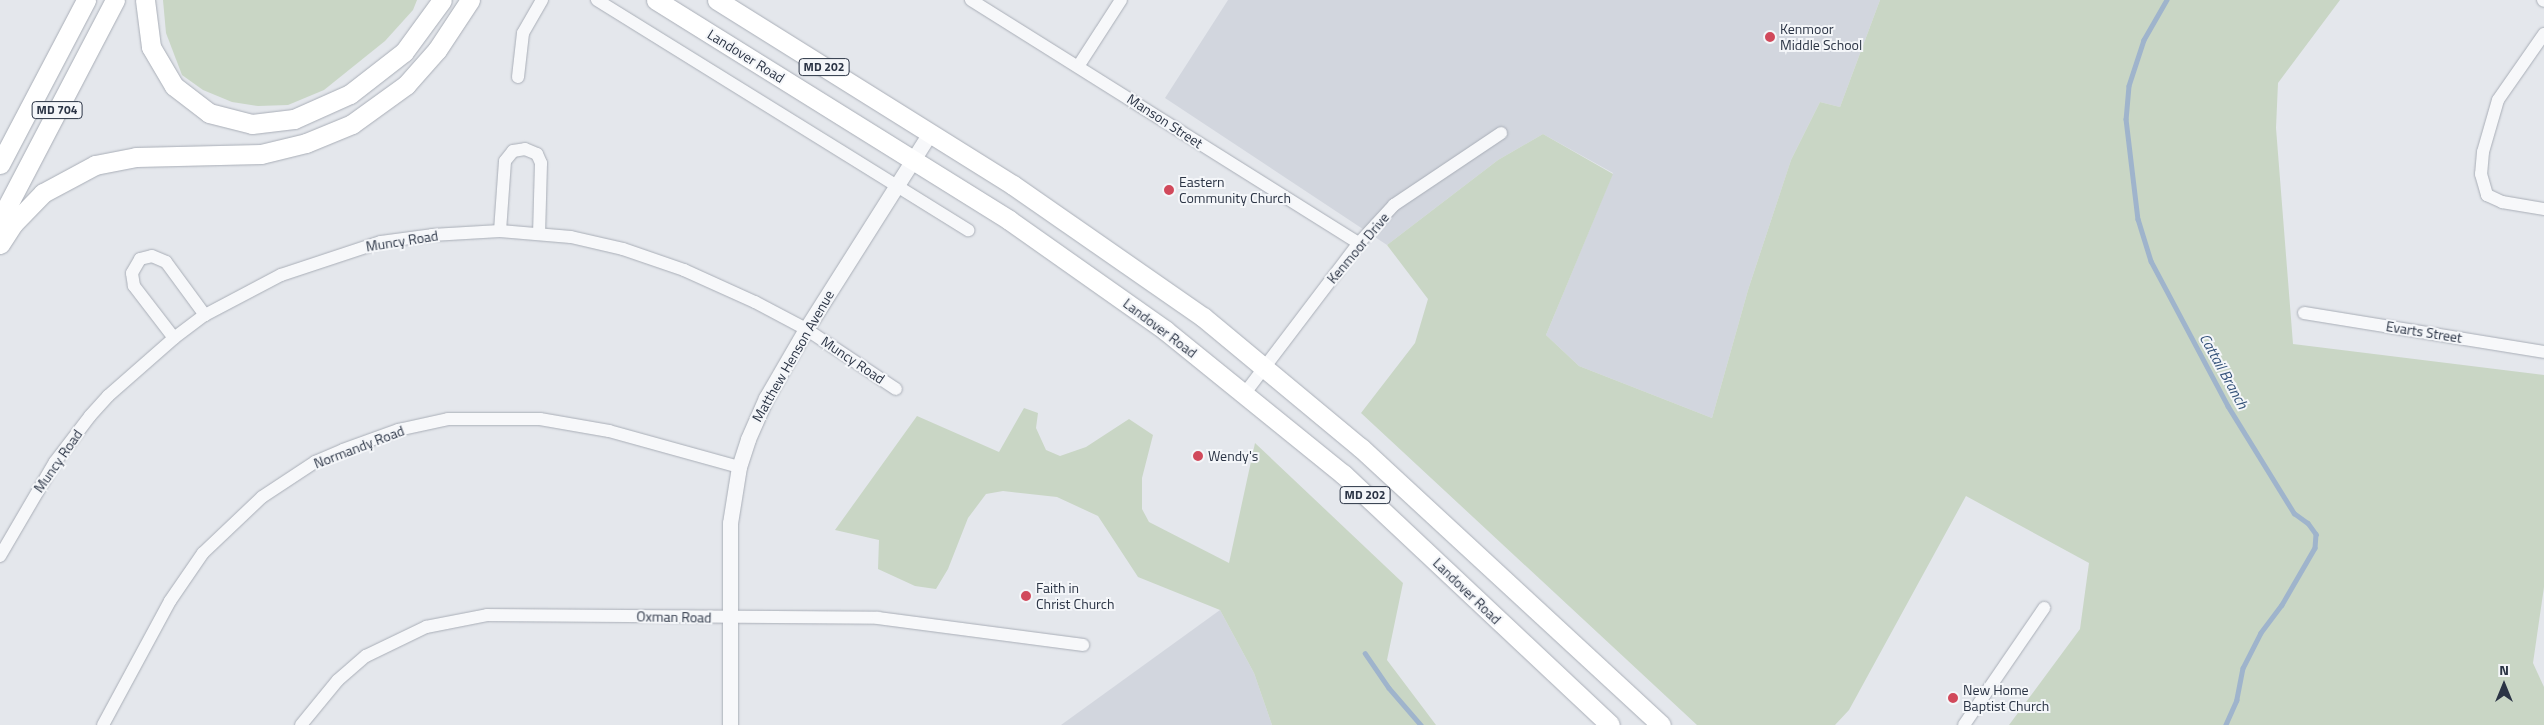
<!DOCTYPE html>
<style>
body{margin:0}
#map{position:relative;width:2544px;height:725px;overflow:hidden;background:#e4e7ec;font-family:"Titillium Web",sans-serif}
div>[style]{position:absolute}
.built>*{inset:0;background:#d2d6de}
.green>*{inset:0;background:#c9d6c5}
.stream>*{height:4.5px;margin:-2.25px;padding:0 2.25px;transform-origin:2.25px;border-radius:2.25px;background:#9fb4cc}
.roads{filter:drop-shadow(0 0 1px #a9aeb7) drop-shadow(0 0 1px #a9aeb7)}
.minor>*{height:12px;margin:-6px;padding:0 6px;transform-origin:6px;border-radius:6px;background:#f7f8fa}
.tertiary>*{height:15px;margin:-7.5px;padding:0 7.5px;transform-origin:7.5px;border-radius:7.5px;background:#f7f8fa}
.primary>*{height:19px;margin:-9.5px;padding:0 9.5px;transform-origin:9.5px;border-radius:9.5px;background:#fff}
.dots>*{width:14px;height:14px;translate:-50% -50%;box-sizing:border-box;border:2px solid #f4f6f9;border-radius:50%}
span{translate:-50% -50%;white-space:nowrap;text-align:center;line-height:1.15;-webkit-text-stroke:4px #f4f6f9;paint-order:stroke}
.shield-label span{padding:1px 4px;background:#f4f6f9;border:1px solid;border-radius:4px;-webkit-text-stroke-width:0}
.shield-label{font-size:12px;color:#2b3445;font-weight:700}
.poi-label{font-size:14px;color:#2b3445}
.left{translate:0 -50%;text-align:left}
.street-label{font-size:14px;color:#2b3445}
.water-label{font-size:15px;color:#34527a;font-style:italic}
.north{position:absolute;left:2479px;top:660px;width:50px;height:50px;-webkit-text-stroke:4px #f4f6f9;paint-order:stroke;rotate:0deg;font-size:14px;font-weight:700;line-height:20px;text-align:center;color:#2b3445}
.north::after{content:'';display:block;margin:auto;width:18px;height:22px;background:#2b3445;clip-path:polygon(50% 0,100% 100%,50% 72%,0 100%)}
</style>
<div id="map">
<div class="built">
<div style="clip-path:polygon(1228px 0,1880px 0,1840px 107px,1820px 102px,1791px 160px,1748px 290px,1712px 418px,1579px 366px,1546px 335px,1613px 173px,1543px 134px,1498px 160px,1387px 245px,1165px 98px)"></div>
<div style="clip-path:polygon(1220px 610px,1254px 673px,1272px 725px,1061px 725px)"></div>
</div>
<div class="green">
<div style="clip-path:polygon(163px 0,417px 0,413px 10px,385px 41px,324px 90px,288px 105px,258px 106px,232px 102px,203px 90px,182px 75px,166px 33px)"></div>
<div style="clip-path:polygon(1880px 0,2340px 0,2278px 83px,2276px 128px,2293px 344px,2544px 375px,2544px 587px,2533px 663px,2544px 687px,2544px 725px,2009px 725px,2080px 629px,2089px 563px,1966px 496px,1849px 710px,1835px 725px,1697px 725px,1361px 413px,1415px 343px,1428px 299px,1387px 245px,1498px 160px,1543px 134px,1613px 174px,1546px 335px,1579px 366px,1712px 418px,1748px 290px,1791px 160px,1820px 102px,1840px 107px)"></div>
<div style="clip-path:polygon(1024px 408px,1038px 413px,1036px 428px,1046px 450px,1060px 456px,1086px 447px,1129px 419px,1153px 435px,1142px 478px,1142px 509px,1149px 522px,1229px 563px,1255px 443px,1403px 583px,1387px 660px,1436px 725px,1272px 725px,1254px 673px,1220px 610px,1138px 577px,1098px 516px,1057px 497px,1003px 491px,986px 494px,968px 518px,948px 569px,936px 589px,915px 586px,878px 569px,879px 540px,835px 530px,917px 416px,999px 452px)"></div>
</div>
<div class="stream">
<div style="left:2167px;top:0;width:46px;rotate:119.9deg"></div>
<div style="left:2144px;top:40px;width:48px;rotate:108.1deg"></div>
<div style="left:2129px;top:86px;width:33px;rotate:95deg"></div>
<div style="left:2126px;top:119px;width:101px;rotate:83.2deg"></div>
<div style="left:2138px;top:219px;width:44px;rotate:72.8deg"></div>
<div style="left:2151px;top:261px;width:164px;rotate:62deg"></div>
<div style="left:2228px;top:406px;width:126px;rotate:58.3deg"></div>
<div style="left:2294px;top:513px;width:17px;rotate:36deg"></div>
<div style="left:2308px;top:523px;width:14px;rotate:54deg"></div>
<div style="left:2316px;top:534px;width:14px;rotate:94deg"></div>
<div style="left:2315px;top:548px;width:66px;rotate:120.1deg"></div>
<div style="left:2282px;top:605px;width:35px;rotate:127deg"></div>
<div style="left:2261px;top:633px;width:39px;rotate:117deg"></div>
<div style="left:2243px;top:668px;width:33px;rotate:101deg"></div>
<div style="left:2237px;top:700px;width:27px;rotate:114deg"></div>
<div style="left:1365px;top:653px;width:42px;rotate:55.6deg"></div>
<div style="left:1389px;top:688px;width:49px;rotate:49.1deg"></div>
</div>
<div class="roads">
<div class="minor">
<div style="left:597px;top:0;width:437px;rotate:31.8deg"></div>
<div style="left:971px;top:0;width:458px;rotate:32.1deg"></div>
<div style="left:2543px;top:0;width:1px;rotate:45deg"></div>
<div style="left:2544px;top:34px;width:80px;rotate:124.9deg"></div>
<div style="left:2498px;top:100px;width:54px;rotate:106.1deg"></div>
<div style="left:2483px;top:152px;width:22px;rotate:95deg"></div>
<div style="left:2481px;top:174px;width:22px;rotate:74deg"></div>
<div style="left:2487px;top:195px;width:17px;rotate:25deg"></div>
<div style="left:2502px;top:202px;width:43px;rotate:9.5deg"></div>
<div style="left:1079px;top:65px;width:77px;rotate:-57.1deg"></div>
<div style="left:518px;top:77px;width:44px;rotate:-83.5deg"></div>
<div style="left:523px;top:33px;width:38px;rotate:-60deg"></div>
<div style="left:500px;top:231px;width:70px;rotate:-85.9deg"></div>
<div style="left:505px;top:161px;width:13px;rotate:-51deg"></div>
<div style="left:513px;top:151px;width:12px;rotate:-9deg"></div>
<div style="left:525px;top:149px;width:13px;rotate:23deg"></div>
<div style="left:537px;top:154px;width:10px;rotate:66deg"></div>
<div style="left:541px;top:163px;width:70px;rotate:91.6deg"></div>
<div style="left:2304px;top:313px;width:243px;rotate:9.2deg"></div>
<div style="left:174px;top:338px;width:66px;rotate:-127.6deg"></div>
<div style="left:134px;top:286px;width:13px;rotate:-99deg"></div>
<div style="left:132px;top:273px;width:16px;rotate:-60deg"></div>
<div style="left:140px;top:259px;width:12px;rotate:-14deg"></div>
<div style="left:152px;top:256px;width:15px;rotate:23deg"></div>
<div style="left:166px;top:262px;width:66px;rotate:53.7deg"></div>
<div style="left:1245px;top:393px;width:188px;rotate:-52.8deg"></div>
<div style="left:1359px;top:243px;width:52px;rotate:-47.4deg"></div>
<div style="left:1394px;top:205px;width:129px;rotate:-33.9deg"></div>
<div style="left:0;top:556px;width:109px;rotate:-59.7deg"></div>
<div style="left:55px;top:462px;width:58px;rotate:-52.7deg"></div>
<div style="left:90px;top:416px;width:27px;rotate:-48deg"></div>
<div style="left:108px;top:396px;width:88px;rotate:-41.3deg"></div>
<div style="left:174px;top:338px;width:39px;rotate:-37deg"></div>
<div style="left:205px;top:315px;width:86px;rotate:-27.8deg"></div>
<div style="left:281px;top:275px;width:105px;rotate:-18.3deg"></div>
<div style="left:381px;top:242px;width:51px;rotate:-7.8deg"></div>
<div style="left:432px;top:235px;width:68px;rotate:-3.4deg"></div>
<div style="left:500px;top:231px;width:71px;rotate:4.8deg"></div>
<div style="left:571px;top:237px;width:53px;rotate:13deg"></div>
<div style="left:623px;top:249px;width:65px;rotate:19deg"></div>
<div style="left:684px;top:270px;width:78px;rotate:24.3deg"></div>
<div style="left:755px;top:302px;width:58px;rotate:27.9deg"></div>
<div style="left:806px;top:329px;width:108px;rotate:33.7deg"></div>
<div style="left:103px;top:725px;width:141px;rotate:-61.6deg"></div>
<div style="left:170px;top:601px;width:58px;rotate:-55.5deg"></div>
<div style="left:203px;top:553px;width:81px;rotate:-43.5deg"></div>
<div style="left:262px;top:497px;width:64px;rotate:-33.4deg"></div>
<div style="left:315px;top:462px;width:30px;rotate:-23deg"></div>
<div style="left:343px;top:450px;width:59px;rotate:-20deg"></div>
<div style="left:398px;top:430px;width:51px;rotate:-12.4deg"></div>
<div style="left:448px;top:419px;width:92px"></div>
<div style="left:540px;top:419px;width:70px;rotate:9.9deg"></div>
<div style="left:609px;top:431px;width:135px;rotate:15.5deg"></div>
<div style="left:301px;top:725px;width:58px;rotate:-50.6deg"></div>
<div style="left:338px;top:680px;width:37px;rotate:-41deg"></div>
<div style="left:366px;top:656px;width:67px;rotate:-25.8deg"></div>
<div style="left:426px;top:627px;width:62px;rotate:-11.1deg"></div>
<div style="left:487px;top:615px;width:391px;rotate:0.4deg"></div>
<div style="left:878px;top:618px;width:207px;rotate:7.5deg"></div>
<div style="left:1964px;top:725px;width:142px;rotate:-55.6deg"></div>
</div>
<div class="tertiary">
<div style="left:730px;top:725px;width:202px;rotate:-90deg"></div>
<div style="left:730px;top:523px;width:57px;rotate:-80.9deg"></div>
<div style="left:739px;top:467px;width:29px;rotate:-72deg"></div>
<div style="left:748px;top:439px;width:45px;rotate:-66.3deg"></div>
<div style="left:766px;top:398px;width:80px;rotate:-59.9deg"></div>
<div style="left:806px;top:329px;width:232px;rotate:-57.7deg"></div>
</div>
<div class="primary">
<div style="left:145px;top:0;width:47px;rotate:82.7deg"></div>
<div style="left:151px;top:47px;width:45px;rotate:59.5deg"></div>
<div style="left:174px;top:86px;width:44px;rotate:37.6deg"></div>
<div style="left:209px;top:113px;width:44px;rotate:14.3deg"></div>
<div style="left:252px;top:124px;width:42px;rotate:-6.8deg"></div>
<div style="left:294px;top:119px;width:61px;rotate:-24.1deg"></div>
<div style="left:350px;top:94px;width:68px;rotate:-37.9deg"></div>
<div style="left:404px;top:52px;width:64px;rotate:-53.8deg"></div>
<div style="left:656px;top:0;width:416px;rotate:31.9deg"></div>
<div style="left:1009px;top:220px;width:191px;rotate:35.2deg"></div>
<div style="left:1165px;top:330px;width:229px;rotate:39deg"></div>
<div style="left:1343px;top:474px;width:366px;rotate:43.2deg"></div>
<div style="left:717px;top:0;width:349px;rotate:32deg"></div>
<div style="left:1013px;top:185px;width:231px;rotate:34.8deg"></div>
<div style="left:1203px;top:317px;width:205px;rotate:39.7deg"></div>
<div style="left:1361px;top:448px;width:408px;rotate:42.7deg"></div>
<div style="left:0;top:164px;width:185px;rotate:-62.3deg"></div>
<div style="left:0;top:220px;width:248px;rotate:-62.4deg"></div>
<div style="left:0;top:244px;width:24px;rotate:-57deg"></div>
<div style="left:13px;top:224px;width:43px;rotate:-45.9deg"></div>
<div style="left:43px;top:193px;width:59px;rotate:-28.3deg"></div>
<div style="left:95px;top:165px;width:42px;rotate:-11deg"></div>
<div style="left:136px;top:157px;width:125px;rotate:-1.4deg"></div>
<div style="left:261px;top:154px;width:46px;rotate:-13.7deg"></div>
<div style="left:306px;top:143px;width:50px;rotate:-22.4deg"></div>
<div style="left:352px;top:124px;width:67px;rotate:-35.8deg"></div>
<div style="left:406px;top:85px;width:47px;rotate:-48.5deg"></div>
<div style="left:437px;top:50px;width:60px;rotate:-56.6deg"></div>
</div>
</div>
<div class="dots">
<div style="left:1770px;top:37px;background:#d1495b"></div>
<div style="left:1169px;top:190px;background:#d1495b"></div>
<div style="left:1198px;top:456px;background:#d1495b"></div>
<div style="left:1026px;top:596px;background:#d1495b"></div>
<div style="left:1953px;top:698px;background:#d1495b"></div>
</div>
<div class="shield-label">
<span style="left:824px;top:67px">MD 202</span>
<span style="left:57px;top:110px">MD 704</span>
<span style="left:1365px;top:495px">MD 202</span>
</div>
<div class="poi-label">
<span class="left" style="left:1780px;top:37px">Kenmoor<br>Middle School</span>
<span class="left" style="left:1179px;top:190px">Eastern<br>Community Church</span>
<span class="left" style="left:1208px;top:456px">Wendy's</span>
<span class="left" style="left:1036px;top:596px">Faith in<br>Christ Church</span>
<span class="left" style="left:1963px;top:698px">New Home<br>Baptist Church</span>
</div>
<div class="street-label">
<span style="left:746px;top:56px;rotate:32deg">Landover Road</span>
<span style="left:1165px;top:121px;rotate:33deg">Manson Street</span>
<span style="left:402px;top:241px;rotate:-9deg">Muncy Road</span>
<span style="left:1358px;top:248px;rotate:-50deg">Kenmoor Drive</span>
<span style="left:1160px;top:328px;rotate:37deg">Landover Road</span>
<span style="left:2424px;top:332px;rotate:9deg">Evarts Street</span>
<span style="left:793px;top:356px;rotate:-60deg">Matthew Henson Avenue</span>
<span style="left:853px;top:360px;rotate:34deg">Muncy Road</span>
<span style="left:359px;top:447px;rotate:-21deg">Normandy Road</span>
<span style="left:58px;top:461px;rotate:-55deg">Muncy Road</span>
<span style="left:1467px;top:591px;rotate:44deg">Landover Road</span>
<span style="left:674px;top:617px;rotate:1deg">Oxman Road</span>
</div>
<div class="water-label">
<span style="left:2224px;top:371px;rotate:61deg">Cattail Branch</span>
</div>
<div class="north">N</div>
</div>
